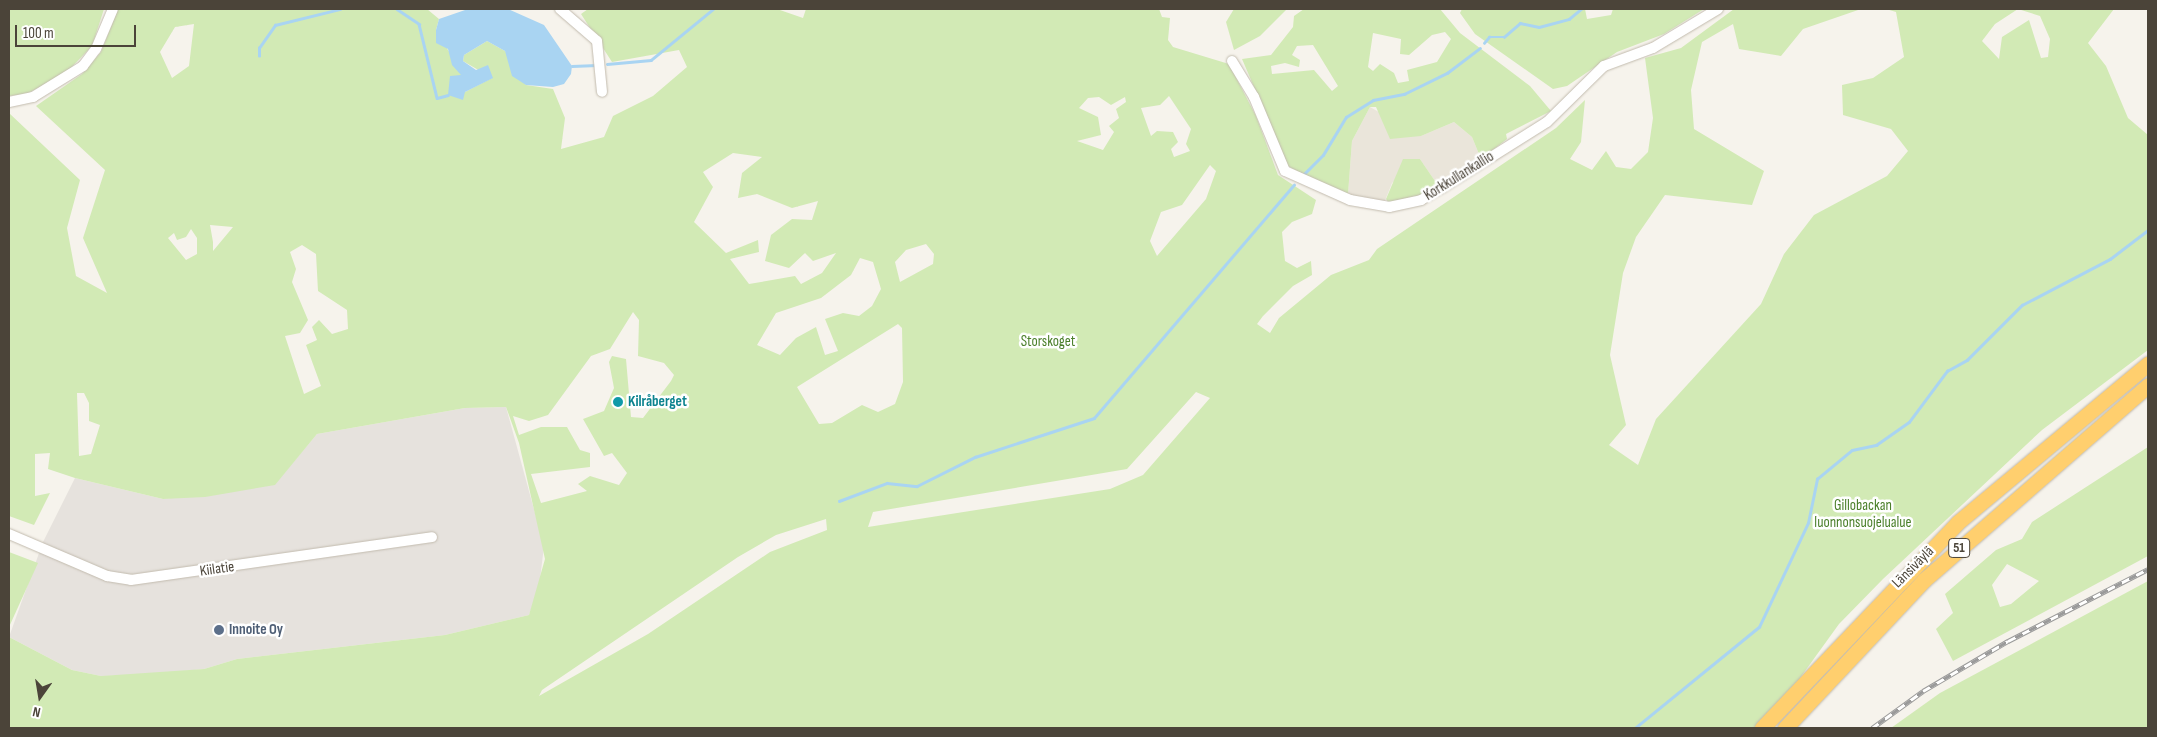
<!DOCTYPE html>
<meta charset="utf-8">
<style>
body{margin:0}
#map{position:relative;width:2157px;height:737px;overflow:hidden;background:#f6f3ec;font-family:"Sofia Sans Condensed",sans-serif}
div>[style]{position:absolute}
.residential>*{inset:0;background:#eae5da}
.industrial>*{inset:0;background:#e6e2dd}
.green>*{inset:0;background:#d2eab5}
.water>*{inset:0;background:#a9d4f2}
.stream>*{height:2.5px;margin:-1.25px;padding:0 1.25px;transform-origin:1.25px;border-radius:1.25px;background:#a9d4f2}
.roads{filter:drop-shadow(0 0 1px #c2bbae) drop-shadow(0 0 1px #c2bbae)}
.minor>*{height:10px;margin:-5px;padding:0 5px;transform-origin:5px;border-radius:5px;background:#fff}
.highway>*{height:15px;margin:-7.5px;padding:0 7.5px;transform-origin:7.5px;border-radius:7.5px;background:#ffcf6e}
.rail>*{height:4.5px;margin-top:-2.25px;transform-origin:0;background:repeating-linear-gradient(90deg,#fff 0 8px,#9a9a9a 0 16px);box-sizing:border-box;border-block:1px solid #9a9a9a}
.dots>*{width:14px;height:14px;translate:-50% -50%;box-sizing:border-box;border:2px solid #fff;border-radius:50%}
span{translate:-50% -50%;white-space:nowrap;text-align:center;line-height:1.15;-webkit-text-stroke:5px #fff;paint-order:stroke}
.shield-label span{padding:1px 4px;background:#fff;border:1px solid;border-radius:4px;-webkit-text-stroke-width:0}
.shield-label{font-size:14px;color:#4b4439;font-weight:700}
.street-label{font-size:15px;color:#4b4439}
.park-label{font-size:15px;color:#4a7f2a}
.culture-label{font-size:15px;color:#0d838f;font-weight:700}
.left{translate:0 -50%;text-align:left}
.service-label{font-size:15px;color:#4e5e75;font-weight:700}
.frame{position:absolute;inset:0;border:10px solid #4b4439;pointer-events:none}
.north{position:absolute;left:15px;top:672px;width:50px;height:50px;-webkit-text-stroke:4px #fff;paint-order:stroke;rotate:193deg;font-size:14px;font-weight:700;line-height:20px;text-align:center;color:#4b4439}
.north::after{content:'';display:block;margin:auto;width:18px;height:22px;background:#4b4439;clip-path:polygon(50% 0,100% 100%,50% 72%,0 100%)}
.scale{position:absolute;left:15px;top:25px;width:121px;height:22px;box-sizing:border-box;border:2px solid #4b4439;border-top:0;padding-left:6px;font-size:15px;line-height:18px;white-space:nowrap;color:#4b4439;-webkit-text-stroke:4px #fff;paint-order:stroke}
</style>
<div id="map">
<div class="residential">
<div style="clip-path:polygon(1370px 107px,1421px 136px,1454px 122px,1472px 137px,1481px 159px,1437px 184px,1420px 159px,1392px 183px,1384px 203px,1348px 194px,1352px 141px)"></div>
</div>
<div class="industrial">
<div style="clip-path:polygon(506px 407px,544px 546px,539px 588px,529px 615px,445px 635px,237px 659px,204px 669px,146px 675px,101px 676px,72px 670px,9px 637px,43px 542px,75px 478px,163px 499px,275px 484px,317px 434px,465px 408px)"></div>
</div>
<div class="green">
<div style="clip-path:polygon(9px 9px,104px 9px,92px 46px,64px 75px,26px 94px,9px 96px)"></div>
<div style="clip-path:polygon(evenodd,118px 9px,427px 9px,439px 19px,436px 30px,460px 70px,465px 92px,492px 78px,463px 61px,464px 55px,487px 41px,505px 51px,526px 85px,553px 89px,565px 118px,561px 149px,604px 137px,613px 116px,653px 96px,687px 67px,679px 50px,612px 62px,581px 14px,588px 9px,777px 9px,803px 18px,806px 9px,1159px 9px,1162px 17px,1170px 18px,1168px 40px,1173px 47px,1229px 64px,1256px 116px,1278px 175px,1316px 200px,1312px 214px,1292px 222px,1282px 232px,1285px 261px,1297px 268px,1311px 261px,1312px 275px,1293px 286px,1263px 316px,1257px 324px,1270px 333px,1279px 318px,1331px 275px,1369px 260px,1377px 249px,1556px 128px,1585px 100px,1581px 142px,1570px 159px,1592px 170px,1606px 151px,1616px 167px,1631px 169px,1648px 152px,1653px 118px,1645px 58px,1681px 48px,1734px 9px,1861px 9px,1803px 29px,1781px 56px,1739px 49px,1733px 24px,1702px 42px,1691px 90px,1694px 129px,1764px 171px,1752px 205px,1665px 195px,1636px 237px,1623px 273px,1610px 355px,1626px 425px,1609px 445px,1638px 465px,1656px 419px,1761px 304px,1784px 254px,1814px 215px,1887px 176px,1908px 151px,1891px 129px,1843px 115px,1842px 85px,1873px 78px,1904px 57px,1896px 12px,1886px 9px,2114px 9px,2088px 43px,2106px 66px,2128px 118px,2148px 135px,2148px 350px,2042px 430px,1883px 579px,1839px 624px,1764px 728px,9px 728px,9px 637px,72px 670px,101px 676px,204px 669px,237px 659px,445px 635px,529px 615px,545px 559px,519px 443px,506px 407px,465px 408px,317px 434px,275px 485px,205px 497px,163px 499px,75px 478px,48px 469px,50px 453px,35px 454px,35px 496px,50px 493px,34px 525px,9px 516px,9px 113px,80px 180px,67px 228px,76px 276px,107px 293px,83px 238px,105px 170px,36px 106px,82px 74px,101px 52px,118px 9px,2018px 9px,2040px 16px,2050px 39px,2048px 57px,2041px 58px,2029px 20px,2002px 37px,1999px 59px,1982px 41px,1995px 24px,2018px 9px,118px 9px,194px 24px,189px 66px,172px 78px,160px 52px,175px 27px,194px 24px,118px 9px,1169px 96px,1191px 129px,1186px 144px,1190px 151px,1174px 157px,1171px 149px,1178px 142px,1173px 132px,1157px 131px,1151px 136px,1141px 108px,1160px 105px,1169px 96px,118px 9px,1099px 97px,1111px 105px,1125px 97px,1126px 102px,1116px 109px,1119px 118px,1109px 126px,1114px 132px,1103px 150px,1077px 141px,1101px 135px,1098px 117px,1079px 108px,1088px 98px,1099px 97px,118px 9px,733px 153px,762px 157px,742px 173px,738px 198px,757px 194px,792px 208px,818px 201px,812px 220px,792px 219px,771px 235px,765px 261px,789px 268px,805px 253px,813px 261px,836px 253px,822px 273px,801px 284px,795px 276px,749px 284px,730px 259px,759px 252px,758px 240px,726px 253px,694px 222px,713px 187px,703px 172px,733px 153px,118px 9px,1210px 165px,1216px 171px,1206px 199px,1157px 256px,1150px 241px,1161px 212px,1182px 205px,1210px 165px,118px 9px,210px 225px,233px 227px,213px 251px,213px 242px,210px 225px,118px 9px,191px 229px,197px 238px,197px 254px,186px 260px,168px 238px,174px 233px,177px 240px,186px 237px,191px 229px,118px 9px,926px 244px,934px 254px,933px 264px,900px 282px,895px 262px,906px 250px,926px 244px,118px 9px,302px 245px,316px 254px,318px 291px,347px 310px,348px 329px,332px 334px,319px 320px,312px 327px,317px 340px,306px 345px,321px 386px,304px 394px,285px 336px,300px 333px,308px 320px,292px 282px,296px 269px,290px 252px,302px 245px,118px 9px,860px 258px,873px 262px,881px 289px,872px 306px,859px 316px,843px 313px,825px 319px,838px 351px,825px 355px,816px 327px,796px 338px,780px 355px,757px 345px,776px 313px,821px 298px,851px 275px,860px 258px,118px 9px,633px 312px,639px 320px,638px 356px,664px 363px,674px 375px,671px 381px,643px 418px,631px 417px,626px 359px,612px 356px,609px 362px,614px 388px,604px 411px,583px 419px,604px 456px,612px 453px,627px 473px,619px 485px,590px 476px,578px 484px,587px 491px,541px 503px,531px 474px,590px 467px,590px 453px,580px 450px,567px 427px,541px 427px,519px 435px,513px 416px,529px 421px,548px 415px,591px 356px,610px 349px,633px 312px,118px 9px,898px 324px,902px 328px,903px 382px,895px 404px,878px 412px,862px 405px,832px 423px,819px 424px,797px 387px,898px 324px,118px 9px,1196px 392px,1210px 398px,1143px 475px,1110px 489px,868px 527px,873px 512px,1127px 469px,1196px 392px,118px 9px,77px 393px,84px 393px,89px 403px,89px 421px,100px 425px,91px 454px,79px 456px,77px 393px,118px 9px,826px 519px,827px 530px,770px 552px,648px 634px,539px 696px,542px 690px,738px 557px,776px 535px,826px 519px)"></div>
<div style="clip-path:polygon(1234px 9px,1287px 9px,1260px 36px,1234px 50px,1226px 22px)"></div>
<div style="clip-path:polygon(evenodd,1304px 9px,1440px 9px,1460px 33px,1530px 86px,1551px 111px,1506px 134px,1507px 139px,1481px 159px,1472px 137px,1454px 122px,1421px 136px,1390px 139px,1376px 107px,1370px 107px,1352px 141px,1348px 194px,1313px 181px,1288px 166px,1242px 59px,1271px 55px,1293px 27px,1294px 16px,1304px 9px,1445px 32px,1451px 39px,1437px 62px,1407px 70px,1409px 81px,1398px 83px,1394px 73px,1380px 64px,1373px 71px,1368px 67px,1373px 33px,1401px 39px,1400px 54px,1409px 55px,1432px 35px,1445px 32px,1304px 9px,1313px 45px,1338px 86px,1332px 91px,1314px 70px,1272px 74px,1271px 66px,1285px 63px,1299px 67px,1300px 60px,1292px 55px,1297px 46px,1313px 45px)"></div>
<div style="clip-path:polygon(1462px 9px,1585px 9px,1587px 19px,1611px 15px,1613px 9px,1704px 9px,1664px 34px,1617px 52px,1567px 86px,1553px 89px,1475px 34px,1460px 13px)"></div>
<div style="clip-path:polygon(1403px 159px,1420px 159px,1437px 184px,1420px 195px,1389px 203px,1386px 199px)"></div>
<div style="clip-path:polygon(evenodd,2148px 447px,2148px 556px,1953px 661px,1936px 629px,1953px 613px,1945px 594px,1996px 550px,2022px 539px,2032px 522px,2148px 447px,2007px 564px,2039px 581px,2011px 604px,2000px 607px,1992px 585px,2007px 564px)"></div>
<div style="clip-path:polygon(9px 552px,38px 563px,9px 627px)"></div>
<div style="clip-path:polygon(2148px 581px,2148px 728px,1891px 728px,1940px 693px)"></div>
</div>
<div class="water">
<div style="clip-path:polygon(468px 9px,508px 9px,544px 25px,572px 66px,571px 74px,564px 84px,553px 87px,526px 85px,512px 76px,505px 51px,487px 41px,464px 55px,463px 61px,476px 70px,488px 65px,493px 78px,465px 92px,463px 100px,448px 95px,450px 76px,461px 75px,452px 65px,448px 49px,436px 43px,436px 30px,439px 19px)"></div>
</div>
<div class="stream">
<div style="left:397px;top:9px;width:27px;rotate:34deg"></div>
<div style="left:419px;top:24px;width:76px;rotate:76.3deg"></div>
<div style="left:437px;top:98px;width:11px;rotate:-15deg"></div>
<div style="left:1484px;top:43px;width:8px;rotate:-50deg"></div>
<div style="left:1489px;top:37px;width:15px"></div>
<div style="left:1504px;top:37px;width:21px;rotate:-41deg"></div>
<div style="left:1520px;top:23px;width:19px;rotate:12deg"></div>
<div style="left:1539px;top:27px;width:31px;rotate:-15deg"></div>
<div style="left:1569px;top:19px;width:16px;rotate:-40deg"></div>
<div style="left:259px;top:56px;width:8px;rotate:-90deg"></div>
<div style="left:259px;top:48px;width:28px;rotate:-55deg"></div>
<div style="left:275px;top:25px;width:67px;rotate:-13.8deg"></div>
<div style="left:607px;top:64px;width:44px;rotate:-5.2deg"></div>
<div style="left:651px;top:60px;width:80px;rotate:-39.4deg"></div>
<div style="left:572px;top:66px;width:25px;rotate:-2deg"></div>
<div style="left:1303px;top:175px;width:28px;rotate:-45deg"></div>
<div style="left:1323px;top:155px;width:44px;rotate:-58.8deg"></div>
<div style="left:1346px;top:117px;width:32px;rotate:-32deg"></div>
<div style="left:1373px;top:100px;width:32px;rotate:-11deg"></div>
<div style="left:1404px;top:94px;width:48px;rotate:-26deg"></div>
<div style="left:1447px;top:73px;width:41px;rotate:-37.1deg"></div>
<div style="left:839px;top:501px;width:51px;rotate:-20.6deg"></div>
<div style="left:887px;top:483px;width:30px;rotate:6deg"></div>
<div style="left:917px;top:486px;width:65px;rotate:-26.6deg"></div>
<div style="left:975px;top:457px;width:125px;rotate:-18.1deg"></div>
<div style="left:1094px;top:418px;width:307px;rotate:-49.4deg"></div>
<div style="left:1635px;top:728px;width:160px;rotate:-39.2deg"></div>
<div style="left:1759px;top:627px;width:115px;rotate:-64.8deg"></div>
<div style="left:1808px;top:523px;width:45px;rotate:-78.4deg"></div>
<div style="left:1817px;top:479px;width:45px;rotate:-39.6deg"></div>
<div style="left:1852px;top:450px;width:25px;rotate:-12deg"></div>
<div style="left:1876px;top:445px;width:40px;rotate:-34.9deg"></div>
<div style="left:1909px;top:422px;width:64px;rotate:-53.3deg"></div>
<div style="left:1947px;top:371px;width:23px;rotate:-29deg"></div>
<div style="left:1967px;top:360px;width:78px;rotate:-45deg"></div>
<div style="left:2022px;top:305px;width:99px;rotate:-27.6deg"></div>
<div style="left:2110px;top:259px;width:48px;rotate:-37.3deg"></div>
</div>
<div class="roads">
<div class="minor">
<div style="left:560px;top:9px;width:49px;rotate:40.9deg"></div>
<div style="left:597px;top:41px;width:51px;rotate:84.4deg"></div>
<div style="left:1232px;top:61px;width:42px;rotate:58.6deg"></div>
<div style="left:1254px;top:97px;width:80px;rotate:67.3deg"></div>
<div style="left:1285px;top:171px;width:71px;rotate:24deg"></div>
<div style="left:1350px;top:200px;width:40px;rotate:10deg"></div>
<div style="left:1389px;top:207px;width:33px;rotate:-12deg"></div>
<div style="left:1421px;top:200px;width:24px;rotate:-30deg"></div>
<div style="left:1442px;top:188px;width:124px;rotate:-32.2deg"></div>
<div style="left:1547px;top:122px;width:80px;rotate:-44.5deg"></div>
<div style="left:1604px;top:66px;width:52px;rotate:-20.2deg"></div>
<div style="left:1653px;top:48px;width:76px;rotate:-31deg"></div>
<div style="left:9px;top:102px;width:25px;rotate:-12deg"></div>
<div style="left:33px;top:97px;width:59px;rotate:-31.8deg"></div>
<div style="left:83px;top:66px;width:21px;rotate:-53deg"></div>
<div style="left:96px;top:49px;width:43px;rotate:-67deg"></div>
<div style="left:9px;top:534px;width:107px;rotate:23.2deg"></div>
<div style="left:107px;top:576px;width:24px;rotate:9deg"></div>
<div style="left:131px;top:580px;width:304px;rotate:-8.1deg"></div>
</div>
<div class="highway">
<div style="left:1762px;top:728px;width:283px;rotate:-46.4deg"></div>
<div style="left:1957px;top:523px;width:249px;rotate:-39.8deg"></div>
<div style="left:1785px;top:728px;width:203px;rotate:-46.8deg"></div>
<div style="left:1924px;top:580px;width:297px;rotate:-41deg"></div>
</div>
</div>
<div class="rail">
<div style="left:1872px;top:728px;width:63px;rotate:-36deg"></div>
<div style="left:1923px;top:691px;width:99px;rotate:-30.5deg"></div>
<div style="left:2008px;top:641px;width:157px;rotate:-27.2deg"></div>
</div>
<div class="dots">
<div style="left:618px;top:402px;background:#0f9aa8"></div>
<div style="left:219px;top:630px;background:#5c6f8a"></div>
</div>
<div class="shield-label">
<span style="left:1959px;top:548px">51</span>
</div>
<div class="street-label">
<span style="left:1459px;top:176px;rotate:-32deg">Korkkullankallio</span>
<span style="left:1913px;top:567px;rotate:-45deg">Länsiväylä</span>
<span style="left:217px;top:569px;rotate:-8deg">Kiilatie</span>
</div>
<div class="park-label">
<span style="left:1048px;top:342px">Storskoget</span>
<span style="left:1863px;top:514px">Gillobackan<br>luonnonsuojelualue</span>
</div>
<div class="culture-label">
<span class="left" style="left:628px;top:402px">Kilråberget</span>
</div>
<div class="service-label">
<span class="left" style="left:229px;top:630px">Innoite Oy</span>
</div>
<div class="frame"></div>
<div class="north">N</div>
<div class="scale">100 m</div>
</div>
